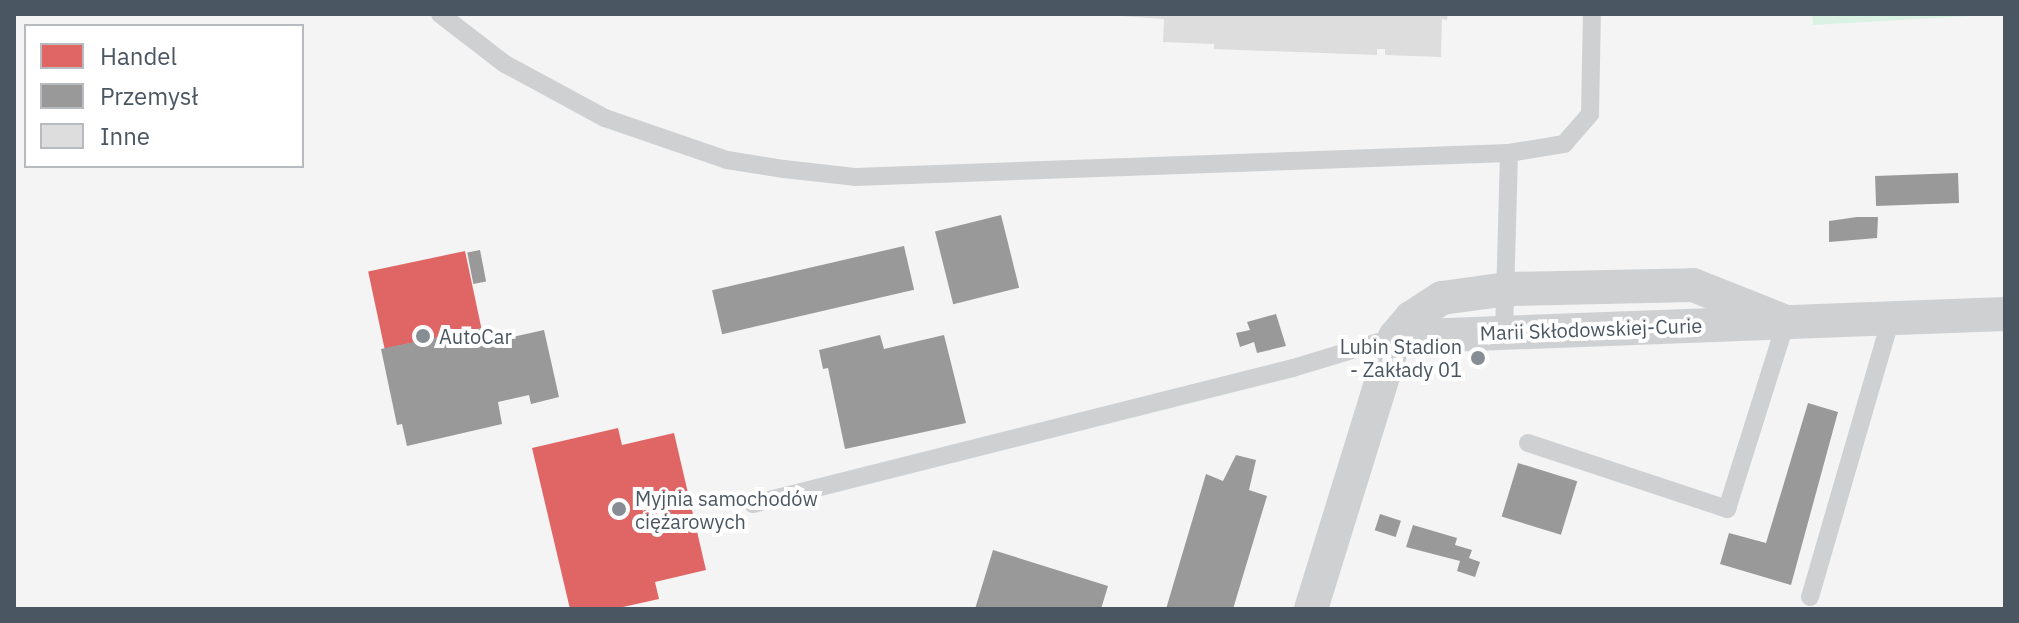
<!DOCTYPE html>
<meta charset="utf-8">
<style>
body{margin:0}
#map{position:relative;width:2019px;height:623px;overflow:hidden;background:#f4f4f4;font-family:"IBM Plex Sans",sans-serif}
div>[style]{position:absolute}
.green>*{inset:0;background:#d9f2e3}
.shops>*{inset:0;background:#e06666;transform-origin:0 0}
.industry>*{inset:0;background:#999;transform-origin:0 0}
.building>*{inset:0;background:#ddddde}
.service>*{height:18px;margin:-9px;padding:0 9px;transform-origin:9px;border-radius:9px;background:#ced0d2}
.minor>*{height:34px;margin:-17px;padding:0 17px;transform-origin:17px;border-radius:17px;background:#ced0d2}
.dots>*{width:22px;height:22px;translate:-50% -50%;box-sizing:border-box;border:4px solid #fff;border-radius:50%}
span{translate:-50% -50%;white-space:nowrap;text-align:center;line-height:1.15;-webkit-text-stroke:8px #fff;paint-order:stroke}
.street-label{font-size:20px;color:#4a5661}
.poi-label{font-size:20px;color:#4a5661}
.left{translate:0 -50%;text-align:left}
.right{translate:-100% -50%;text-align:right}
.frame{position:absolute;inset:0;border:16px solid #4a5661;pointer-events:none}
.legend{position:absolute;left:24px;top:24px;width:280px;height:144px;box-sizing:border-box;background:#fff;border:2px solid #b7bbc0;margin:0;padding:10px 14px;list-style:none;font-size:24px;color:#4a5661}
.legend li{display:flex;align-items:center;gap:16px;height:40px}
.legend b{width:40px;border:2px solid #b7bbc0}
</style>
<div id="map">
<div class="green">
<div style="clip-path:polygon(1812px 14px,2005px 14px,1813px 25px)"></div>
</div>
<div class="shops">
<div style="left:465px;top:251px;width:79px;height:99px;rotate:78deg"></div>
<div style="clip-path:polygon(618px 428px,622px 445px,674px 433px,706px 570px,655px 582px,659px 599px,614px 609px,570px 609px,532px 448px)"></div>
</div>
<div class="industry">
<div style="left:1958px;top:173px;width:30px;height:83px;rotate:88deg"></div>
<div style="left:1001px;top:215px;width:75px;height:68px;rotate:76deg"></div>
<div style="clip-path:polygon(1857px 217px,1878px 217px,1877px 238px,1829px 242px,1829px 221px)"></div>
<div style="left:904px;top:246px;width:45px;height:197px;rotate:77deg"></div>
<div style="left:480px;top:250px;width:32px;height:13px;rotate:79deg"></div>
<div style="clip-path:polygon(1276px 314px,1286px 346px,1257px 353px,1254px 342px,1240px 347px,1236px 333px,1250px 330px,1247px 322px)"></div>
<div style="clip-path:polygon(482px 328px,485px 343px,544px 330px,559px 397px,531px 404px,529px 395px,498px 402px,502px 424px,407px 446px,402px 424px,397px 425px,381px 349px)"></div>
<div style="clip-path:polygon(880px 335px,884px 349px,944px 335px,966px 423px,845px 449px,828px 368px,823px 369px,819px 350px)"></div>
<div style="clip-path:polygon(1808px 403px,1838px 412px,1791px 585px,1720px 564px,1729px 533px,1766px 543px)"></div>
<div style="clip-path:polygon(1236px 455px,1256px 460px,1249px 490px,1267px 496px,1233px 609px,1166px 609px,1206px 474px,1223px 481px)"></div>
<div style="left:1518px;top:463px;width:62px;height:56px;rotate:17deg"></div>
<div style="left:1380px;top:514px;width:22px;height:17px;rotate:18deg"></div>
<div style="clip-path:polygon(1413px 525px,1457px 538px,1455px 545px,1472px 550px,1469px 558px,1480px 562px,1475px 577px,1457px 571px,1460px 561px,1406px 547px)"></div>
<div style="clip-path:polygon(993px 550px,1108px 586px,1101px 609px,975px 609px)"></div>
</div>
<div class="building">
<div style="clip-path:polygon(1093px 14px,1448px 14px,1447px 20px,1442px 19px,1441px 57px,1385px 55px,1385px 49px,1377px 49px,1377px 55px,1214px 49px,1214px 44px,1163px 42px,1164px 19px)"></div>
</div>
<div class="service">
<div style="left:440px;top:14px;width:82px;rotate:37.6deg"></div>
<div style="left:505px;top:64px;width:114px;rotate:28.4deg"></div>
<div style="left:605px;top:118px;width:129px;rotate:19deg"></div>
<div style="left:727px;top:160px;width:58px;rotate:9deg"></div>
<div style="left:784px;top:169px;width:71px;rotate:6.4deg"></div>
<div style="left:855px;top:177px;width:654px;rotate:-2.1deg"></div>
<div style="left:1504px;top:333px;width:180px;rotate:-88.4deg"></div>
<div style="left:1509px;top:153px;width:56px;rotate:-9.3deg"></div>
<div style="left:1564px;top:144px;width:40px;rotate:-49deg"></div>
<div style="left:1590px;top:114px;width:100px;rotate:-88.9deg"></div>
<div style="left:1528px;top:443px;width:210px;rotate:18.3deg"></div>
<div style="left:1727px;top:509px;width:196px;rotate:-72.5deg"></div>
<div style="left:753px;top:504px;width:557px;rotate:-14.14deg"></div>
<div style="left:1293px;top:368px;width:107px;rotate:-16.9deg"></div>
<div style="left:1810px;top:597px;width:290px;rotate:-73.8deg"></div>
</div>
<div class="minor">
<div style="left:1395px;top:337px;width:610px;rotate:-2.16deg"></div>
<div style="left:1311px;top:609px;width:285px;rotate:-72.8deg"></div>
<div style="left:1395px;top:337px;width:25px;rotate:-50deg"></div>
<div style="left:1411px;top:318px;width:37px;rotate:-33deg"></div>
<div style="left:1442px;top:298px;width:67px;rotate:-7.8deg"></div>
<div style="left:1508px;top:289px;width:185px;rotate:-1.2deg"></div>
<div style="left:1693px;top:285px;width:100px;rotate:21.7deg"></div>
</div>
<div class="dots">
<div style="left:423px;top:336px;background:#868d94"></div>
<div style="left:1478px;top:358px;background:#868d94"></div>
<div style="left:619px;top:509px;background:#868d94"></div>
</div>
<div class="street-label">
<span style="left:1591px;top:329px;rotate:-2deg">Marii Skłodowskiej-Curie</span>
</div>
<div class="poi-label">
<span class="left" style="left:439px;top:336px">AutoCar</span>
<span class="right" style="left:1462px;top:358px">Lubin Stadion<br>- Zakłady 01</span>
<span class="left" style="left:635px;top:510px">Myjnia samochodów<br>ciężarowych</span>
</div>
<div class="frame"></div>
<ul class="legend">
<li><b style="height:22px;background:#e06666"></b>Handel</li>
<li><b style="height:22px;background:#999"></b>Przemysł</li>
<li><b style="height:22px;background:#ddddde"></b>Inne</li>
</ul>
</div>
